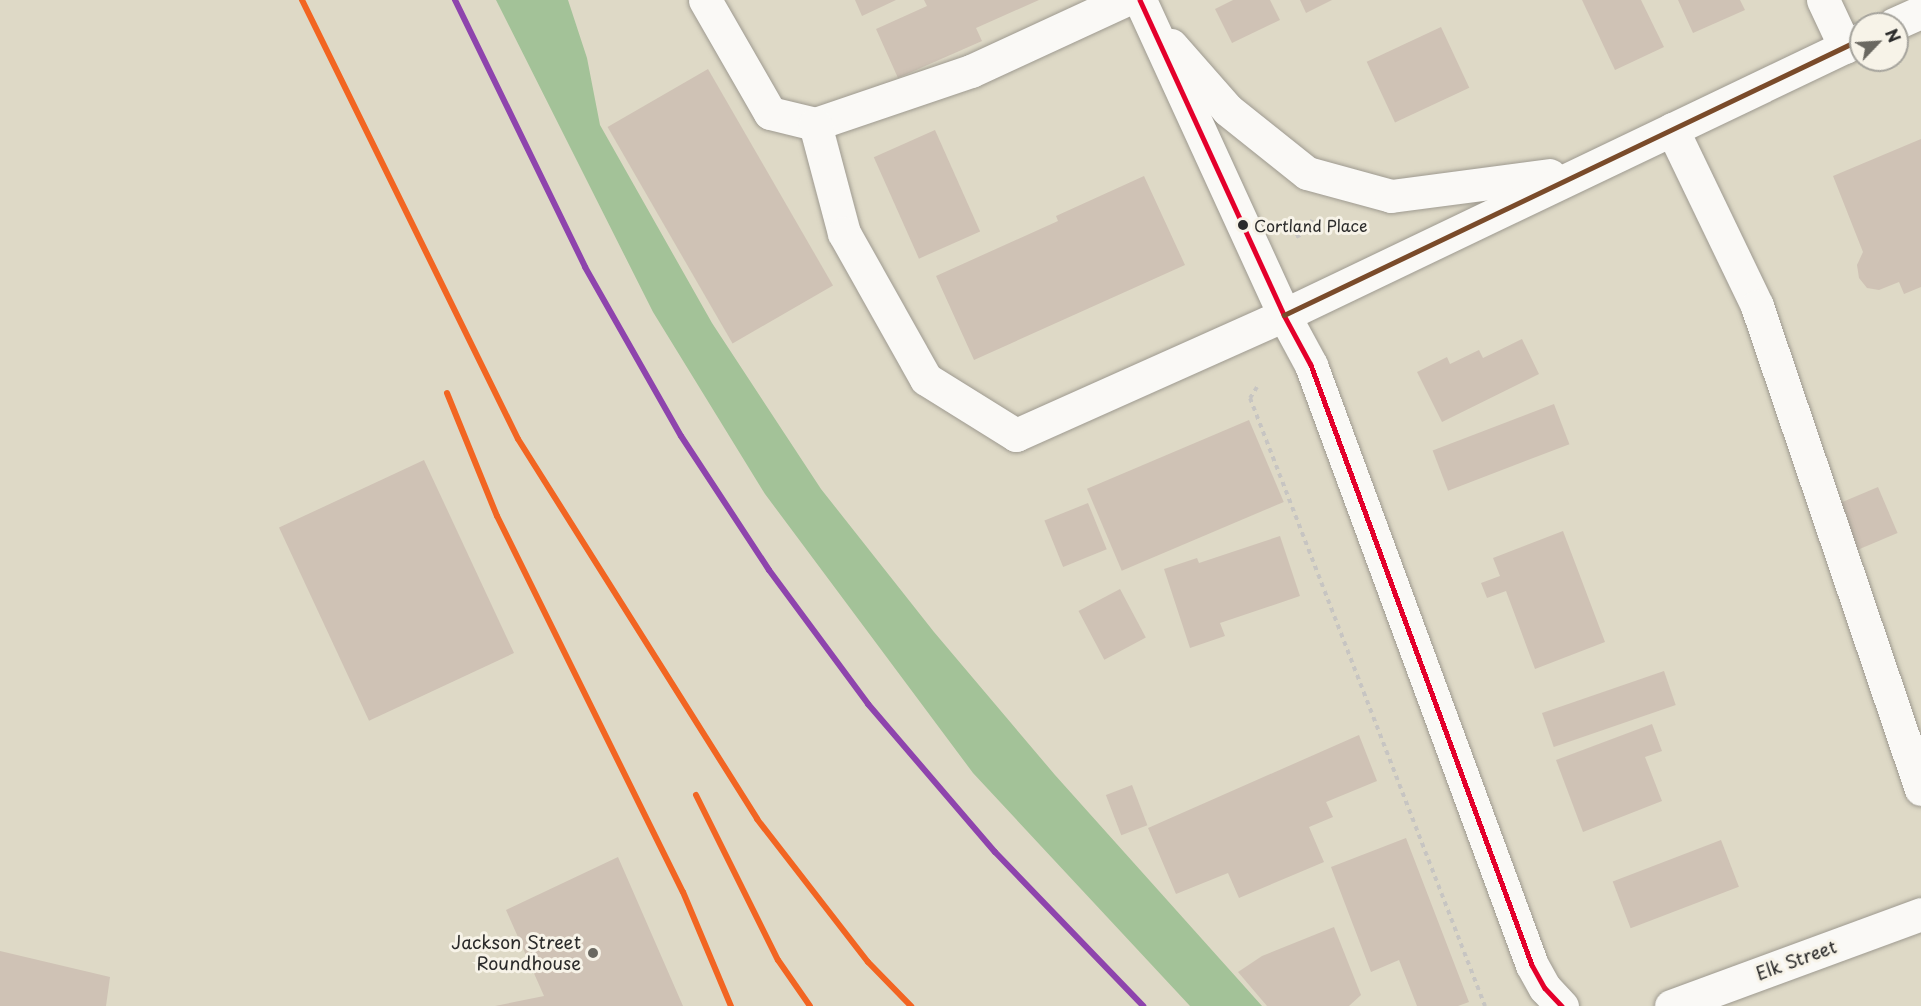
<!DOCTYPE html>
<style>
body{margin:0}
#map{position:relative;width:1921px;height:1006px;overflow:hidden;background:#ded9c6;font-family:"Playpen Sans",sans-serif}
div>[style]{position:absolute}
.forest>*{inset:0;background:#a3c298}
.building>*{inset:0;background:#cfc2b5;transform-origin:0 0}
.path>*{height:4px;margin-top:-2px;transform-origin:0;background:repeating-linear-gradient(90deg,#c7c5c2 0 4.5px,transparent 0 9px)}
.roads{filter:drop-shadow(0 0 2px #9e9a90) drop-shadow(0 0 2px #9e9a90)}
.minor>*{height:33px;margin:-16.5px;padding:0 16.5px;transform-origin:16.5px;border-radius:16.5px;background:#faf9f6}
.bus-1>*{height:4.5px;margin:-2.25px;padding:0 2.25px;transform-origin:2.25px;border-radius:2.25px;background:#e4002b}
.bus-2>*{height:4.5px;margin:-2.25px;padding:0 2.25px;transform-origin:2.25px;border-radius:2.25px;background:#7a4b2a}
.rail-1>*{height:6px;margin:-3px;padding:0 3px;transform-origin:3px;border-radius:3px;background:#8e44ad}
.rail-2>*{height:6px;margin:-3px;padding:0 3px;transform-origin:3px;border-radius:3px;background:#f26522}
.dots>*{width:16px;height:16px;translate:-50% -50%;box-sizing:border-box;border:3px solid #f7f3e8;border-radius:50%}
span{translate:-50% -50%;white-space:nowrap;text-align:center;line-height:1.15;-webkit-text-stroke:6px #f7f3e8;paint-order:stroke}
.bus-label{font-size:16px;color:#2b2b2b}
.left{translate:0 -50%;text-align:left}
.poi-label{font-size:18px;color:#2b2b2b}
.right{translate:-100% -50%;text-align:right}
.street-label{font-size:18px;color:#2b2b2b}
.north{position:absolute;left:1849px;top:12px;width:60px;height:60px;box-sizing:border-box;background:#f7f3e8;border:2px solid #a5a39c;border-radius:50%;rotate:65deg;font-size:16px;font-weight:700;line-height:24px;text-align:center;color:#2b2b2b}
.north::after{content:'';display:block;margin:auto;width:21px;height:27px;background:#6a6861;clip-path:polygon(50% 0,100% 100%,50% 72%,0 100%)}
</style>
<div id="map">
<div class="forest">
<div style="clip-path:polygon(496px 0,568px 0,587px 58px,600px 125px,712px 323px,821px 489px,934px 632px,1055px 775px,1262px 1006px,1190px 1006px,973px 773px,765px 494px,653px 312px)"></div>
</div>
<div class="building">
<div style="clip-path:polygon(855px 0,896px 0,862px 16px)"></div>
<div style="clip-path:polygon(924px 0,1039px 0,976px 28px,982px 41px,898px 78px,876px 29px,927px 6px)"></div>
<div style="clip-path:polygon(1233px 0,1270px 0,1280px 20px,1232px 43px,1215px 9px)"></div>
<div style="clip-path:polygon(1300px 0,1332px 0,1306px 13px)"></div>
<div style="clip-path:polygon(1582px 0,1641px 0,1664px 47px,1615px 70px)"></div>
<div style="clip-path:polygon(1678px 0,1740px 0,1745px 10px,1693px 33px)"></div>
<div style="left:1441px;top:27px;width:67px;height:82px;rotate:65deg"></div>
<div style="left:708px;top:69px;width:250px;height:116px;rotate:60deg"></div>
<div style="left:935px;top:130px;width:111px;height:67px;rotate:66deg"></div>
<div style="clip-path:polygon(1921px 139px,1921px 287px,1904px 294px,1899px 282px,1879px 290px,1867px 288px,1859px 278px,1857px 265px,1863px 252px,1833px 176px)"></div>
<div style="clip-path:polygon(1144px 176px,1185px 265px,974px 360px,936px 276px,1058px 221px,1056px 216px)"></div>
<div style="clip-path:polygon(1522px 339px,1539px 374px,1442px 422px,1417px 372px,1447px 357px,1450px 364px,1479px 350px,1483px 358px)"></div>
<div style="left:1554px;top:404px;width:43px;height:130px;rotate:69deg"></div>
<div style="left:1249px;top:420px;width:89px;height:176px;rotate:67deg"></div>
<div style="left:424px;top:460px;width:213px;height:160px;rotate:65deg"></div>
<div style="left:1878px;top:487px;width:50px;height:54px;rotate:67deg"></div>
<div style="left:1088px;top:503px;width:50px;height:47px;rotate:68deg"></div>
<div style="clip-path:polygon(1563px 531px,1605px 642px,1535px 669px,1506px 591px,1487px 598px,1481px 583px,1500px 576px,1493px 558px)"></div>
<div style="clip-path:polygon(1280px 536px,1300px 596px,1220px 623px,1225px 636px,1190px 648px,1164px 569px,1197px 558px,1199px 563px)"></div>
<div style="left:1120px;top:589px;width:55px;height:47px;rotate:62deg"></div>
<div style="left:1664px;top:671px;width:36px;height:129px;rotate:71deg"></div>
<div style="clip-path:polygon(1652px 724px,1662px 751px,1645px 757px,1662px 801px,1583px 832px,1556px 760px)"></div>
<div style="clip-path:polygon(1359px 735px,1377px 781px,1326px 802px,1333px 817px,1309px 827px,1324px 862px,1239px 898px,1228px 873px,1176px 894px,1148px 828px)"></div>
<div style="left:1132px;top:785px;width:43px;height:28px;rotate:69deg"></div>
<div style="clip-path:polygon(1406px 838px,1469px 1002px,1458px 1006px,1417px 1006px,1399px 960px,1371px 972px,1331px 867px)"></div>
<div style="left:1721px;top:840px;width:50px;height:116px;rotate:69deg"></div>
<div style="clip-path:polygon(618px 857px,683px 1006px,495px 1006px,544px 996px,506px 910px)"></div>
<div style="clip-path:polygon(1334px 927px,1361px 995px,1349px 1006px,1267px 1006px,1238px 972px,1262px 956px)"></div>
<div style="clip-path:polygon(0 951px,110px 977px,106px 1006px,0 1006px)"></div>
</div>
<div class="path">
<div style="left:1296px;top:237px;width:13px;rotate:-27deg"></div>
<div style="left:1308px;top:231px;width:12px;rotate:-70deg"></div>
<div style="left:1257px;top:387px;width:13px;rotate:122deg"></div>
<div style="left:1250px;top:398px;width:652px;rotate:68.87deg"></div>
</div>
<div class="roads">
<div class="minor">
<div style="left:705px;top:0;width:130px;rotate:60.1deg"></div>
<div style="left:770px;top:113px;width:46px;rotate:13.7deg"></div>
<div style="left:815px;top:124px;width:165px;rotate:-18.8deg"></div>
<div style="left:971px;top:71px;width:170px;rotate:-24.8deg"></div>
<div style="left:1140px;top:0;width:346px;rotate:65.4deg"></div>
<div style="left:1284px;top:315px;width:57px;rotate:61.6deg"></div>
<div style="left:1311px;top:365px;width:639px;rotate:69.78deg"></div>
<div style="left:1532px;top:965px;width:26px;rotate:61deg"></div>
<div style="left:1545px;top:988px;width:25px;rotate:47deg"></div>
<div style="left:1823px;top:0;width:52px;rotate:64.9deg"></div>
<div style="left:1894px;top:24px;width:30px;rotate:-24deg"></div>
<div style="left:1171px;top:45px;width:86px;rotate:48.8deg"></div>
<div style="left:1228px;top:110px;width:101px;rotate:38.6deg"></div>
<div style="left:1307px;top:173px;width:87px;rotate:15.3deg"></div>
<div style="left:1391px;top:196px;width:160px;rotate:-7.5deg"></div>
<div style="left:815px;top:124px;width:113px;rotate:75.1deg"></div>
<div style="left:844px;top:233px;width:167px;rotate:60.7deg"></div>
<div style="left:926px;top:379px;width:106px;rotate:31.9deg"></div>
<div style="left:1016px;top:435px;width:294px;rotate:-24.1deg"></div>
<div style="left:1284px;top:315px;width:640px;rotate:-25.56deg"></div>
<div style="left:1672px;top:129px;width:196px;rotate:64.3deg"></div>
<div style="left:1757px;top:306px;width:510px;rotate:71.25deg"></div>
<div style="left:1671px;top:1006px;width:266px;rotate:-20.2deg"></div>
</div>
</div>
<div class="bus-1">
<div style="left:1140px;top:0;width:346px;rotate:65.4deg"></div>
<div style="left:1284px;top:315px;width:57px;rotate:61.6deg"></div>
<div style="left:1311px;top:365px;width:639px;rotate:69.78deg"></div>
<div style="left:1532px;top:965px;width:26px;rotate:61deg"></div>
<div style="left:1545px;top:988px;width:25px;rotate:47deg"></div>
</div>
<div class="bus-2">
<div style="left:1284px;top:315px;width:640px;rotate:-25.56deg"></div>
</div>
<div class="rail-1">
<div style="left:455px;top:0;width:297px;rotate:64deg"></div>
<div style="left:585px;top:267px;width:194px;rotate:60.4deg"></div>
<div style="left:681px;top:436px;width:160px;rotate:56.7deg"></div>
<div style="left:769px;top:570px;width:167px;rotate:53.5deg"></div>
<div style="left:868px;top:704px;width:195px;rotate:49.4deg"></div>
<div style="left:995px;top:852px;width:214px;rotate:46.1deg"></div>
</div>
<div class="rail-2">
<div style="left:302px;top:0;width:489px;rotate:63.8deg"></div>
<div style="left:518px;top:439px;width:449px;rotate:57.8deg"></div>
<div style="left:757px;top:819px;width:181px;rotate:52.2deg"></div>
<div style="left:868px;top:962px;width:62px;rotate:45.7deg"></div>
<div style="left:447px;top:393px;width:133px;rotate:67.9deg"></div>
<div style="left:497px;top:516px;width:419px;rotate:63.7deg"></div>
<div style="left:683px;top:892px;width:124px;rotate:67.2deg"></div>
<div style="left:696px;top:795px;width:184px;rotate:63.6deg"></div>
<div style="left:778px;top:960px;width:56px;rotate:55.2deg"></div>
</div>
<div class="dots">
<div style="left:1243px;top:225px;background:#2b2b2b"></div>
<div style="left:593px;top:953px;background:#6a6861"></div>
</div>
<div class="bus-label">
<span class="left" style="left:1254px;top:225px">Cortland Place</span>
</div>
<div class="poi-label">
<span class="right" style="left:581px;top:953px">Jackson Street<br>Roundhouse</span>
</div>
<div class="street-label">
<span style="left:1796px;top:960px;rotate:-20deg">Elk Street</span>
</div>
<div class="north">N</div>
</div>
